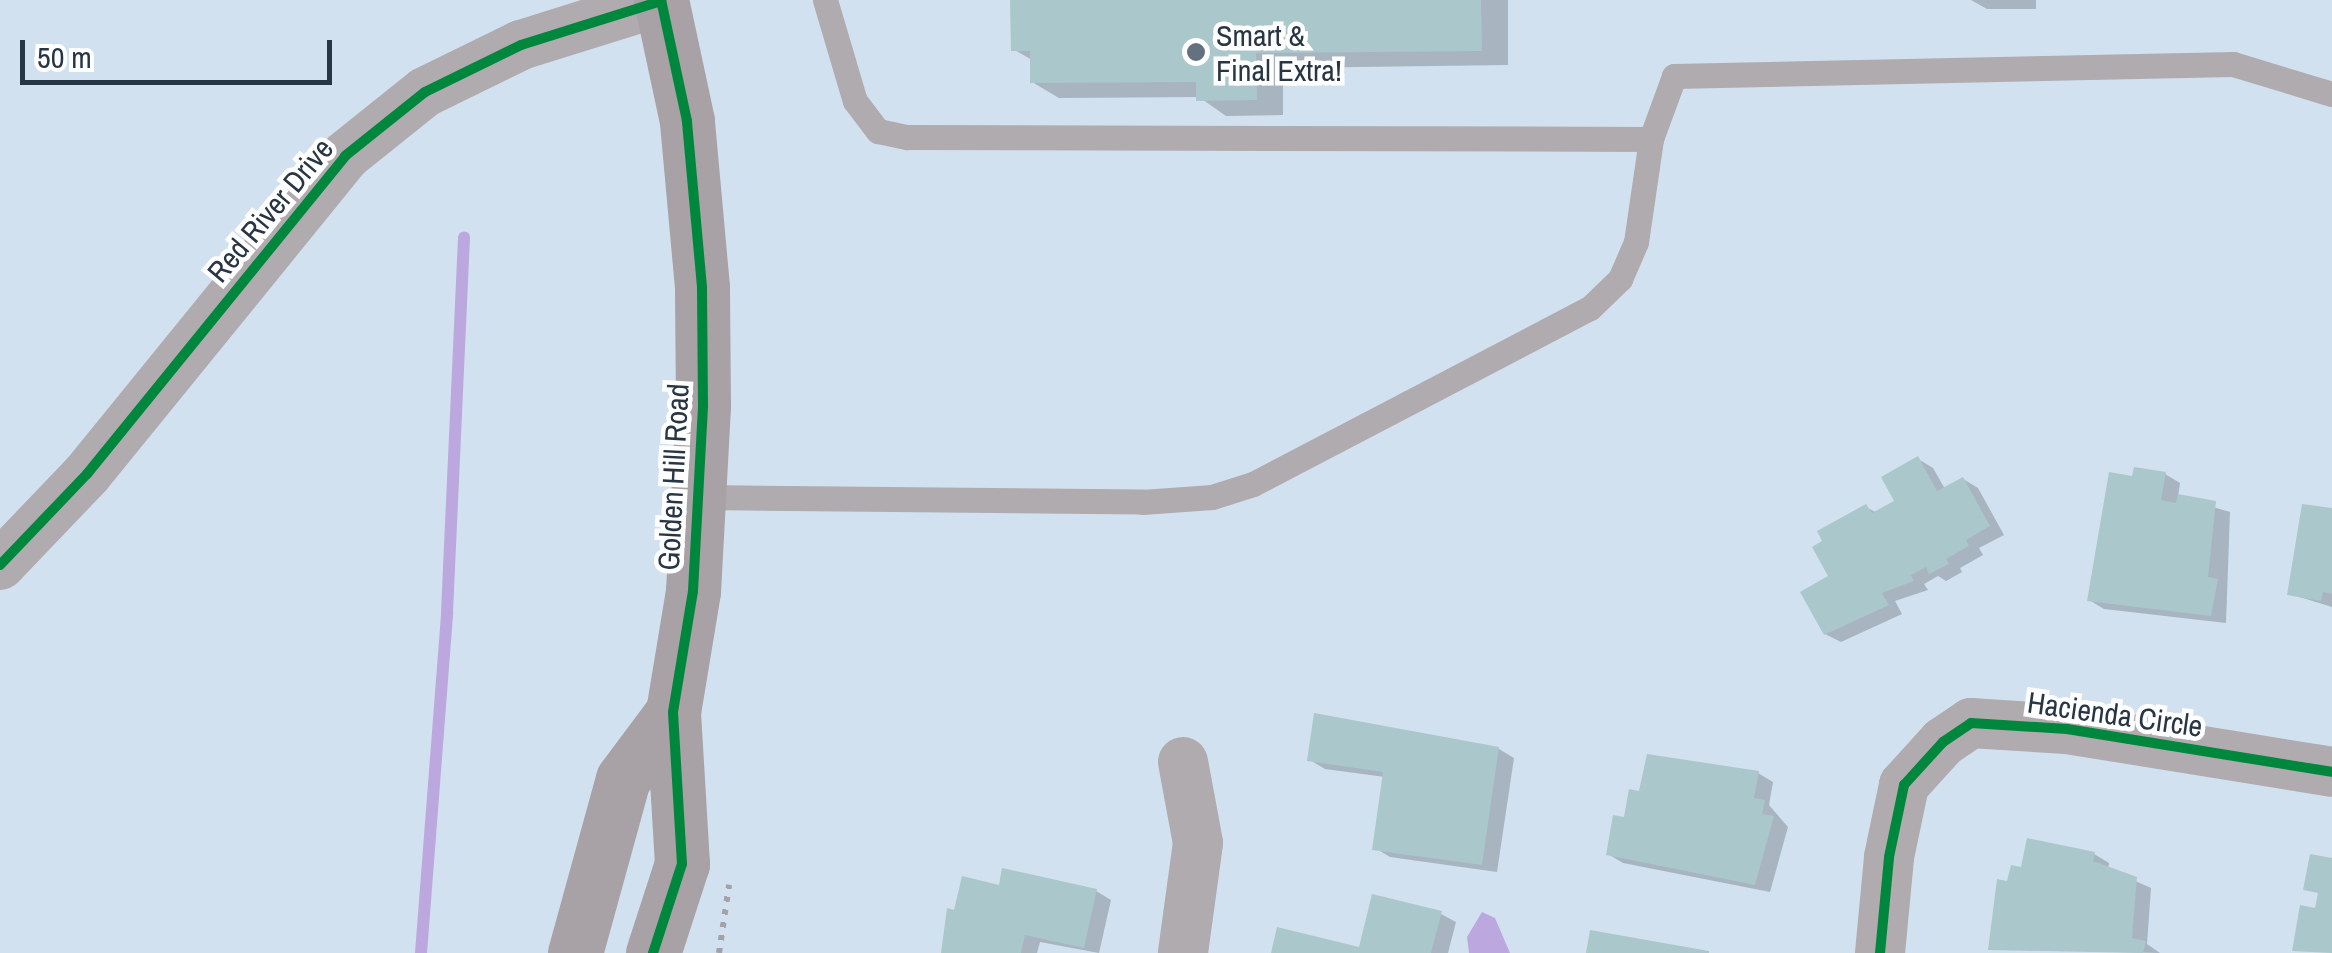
<!DOCTYPE html>
<style>
body{margin:0}
#map{position:relative;width:2332px;height:953px;overflow:hidden;background:#d2e1ef;font-family:"Archivo Narrow",sans-serif}
div>[style]{position:absolute}
.water>*{inset:0;background:#bca8de}
.shadow>*{inset:0;background:#0003}
.stream>*{height:12px;margin:-6px;padding:0 6px;transform-origin:6px;border-radius:6px;background:#bca8de}
.building>*{inset:0;background:#aac7cb}
.path>*{height:6px;margin-top:-3px;transform-origin:0;background:repeating-linear-gradient(90deg,#a2a2a8 0 5px,transparent 0 13px)}
.service>*{height:25px;margin:-12.5px;padding:0 12.5px;transform-origin:12.5px;border-radius:12.5px;background:#b0abae}
.minor>*{height:50px;margin:-25px;padding:0 25px;transform-origin:25px;border-radius:25px;background:#b0abae}
.secondary>*{height:55px;margin:-27.5px;padding:0 27.5px;transform-origin:27.5px;border-radius:27.5px;background:#a8a1a5}
.cycleway>*{height:10px;margin:-5px;padding:0 5px;transform-origin:5px;border-radius:5px;background:#00873e}
.dots>*{width:28px;height:28px;translate:-50% -50%;box-sizing:border-box;border:5px solid #fefefe;border-radius:50%}
span{translate:-50% -50%;white-space:nowrap;text-align:center;line-height:1.15;-webkit-text-stroke:9px #fefefe;paint-order:stroke}
.poi-label{font-size:30px;color:#283643}
.left{translate:0 -50%;text-align:left}
.street-label{font-size:30px;color:#283643}
.scale{position:absolute;left:20px;top:40px;width:312px;height:45px;box-sizing:border-box;border:5px solid #283643;border-top:0;padding-left:12px;font-size:30px;line-height:35px;white-space:nowrap;color:#283643;-webkit-text-stroke:8px #fefefe;paint-order:stroke}
</style>
<div id="map">
<div class="water">
<div style="clip-path:polygon(1482px 912px,1495px 918px,1510px 953px,1469px 953px,1467px 937px)"></div>
</div>
<div class="shadow">
<div style="clip-path:polygon(1013px 0,1508px 0,1508px 65px,1283px 68px,1283px 115px,1226px 116px,1199px 97px,1059px 98px,1032px 82px,1032px 60px,1013px 49px)"></div>
<div style="clip-path:polygon(1971px 0,2036px 0,2036px 9px,1987px 9px)"></div>
<div style="clip-path:polygon(1918px 459px,1933px 468px,1945px 489px,1963px 479px,1978px 488px,2004px 535px,1979px 548px,1983px 555px,1960px 568px,1962px 572px,1946px 581px,1938px 576px,1924px 584px,1928px 590px,1895px 601px,1902px 614px,1841px 642px,1825px 634px,1832px 577px,1866px 507px,1877px 513px,1897px 502px)"></div>
<div style="clip-path:polygon(2165px 474px,2180px 483px,2178px 497px,2230px 512px,2226px 623px,2104px 609px,2089px 600px,2134px 478px)"></div>
<div style="clip-path:polygon(2332px 511px,2332px 607px,2290px 594px)"></div>
<div style="clip-path:polygon(1499px 749px,1514px 758px,1497px 872px,1390px 857px,1375px 848px,1385px 777px,1325px 769px,1310px 760px)"></div>
<div style="clip-path:polygon(1758px 773px,1773px 782px,1769px 805px,1788px 827px,1770px 892px,1623px 863px,1608px 854px,1625px 820px)"></div>
<div style="clip-path:polygon(2094px 854px,2109px 863px,2108px 869px,2151px 888px,2147px 944px,2160px 953px,1991px 949px,2023px 870px)"></div>
<div style="clip-path:polygon(1001px 888px,1096px 891px,1111px 900px,1099px 953px,1040px 942px,1037px 953px,943px 953px,956px 913px)"></div>
<div style="clip-path:polygon(1441px 914px,1456px 922px,1448px 953px,1273px 953px,1361px 950px)"></div>
</div>
<div class="stream">
<div style="left:421px;top:953px;width:342px;rotate:-85.6deg"></div>
<div style="left:447px;top:612px;width:375px;rotate:-87.4deg"></div>
</div>
<div class="building">
<div style="clip-path:polygon(1010px 0,1481px 0,1482px 51px,1256px 53px,1257px 100px,1196px 101px,1196px 82px,1030px 83px,1030px 51px,1011px 51px)"></div>
<div style="clip-path:polygon(1918px 456px,1937px 491px,1963px 477px,1990px 526px,1966px 540px,1969px 546px,1946px 559px,1949px 564px,1929px 574px,1926px 567px,1911px 575px,1914px 581px,1882px 593px,1889px 605px,1824px 635px,1800px 592px,1828px 576px,1812px 547px,1822px 541px,1817px 531px,1866px 504px,1872px 513px,1894px 501px,1881px 477px)"></div>
<div style="clip-path:polygon(2134px 467px,2166px 472px,2161px 500px,2176px 503px,2178px 494px,2216px 501px,2208px 577px,2218px 579px,2211px 616px,2087px 601px,2109px 472px,2132px 476px)"></div>
<div style="clip-path:polygon(2302px 504px,2332px 508px,2332px 594px,2323px 592px,2321px 601px,2287px 595px)"></div>
<div style="clip-path:polygon(1314px 713px,1499px 747px,1482px 865px,1372px 850px,1383px 772px,1307px 761px)"></div>
<div style="clip-path:polygon(1647px 754px,1759px 771px,1754px 798px,1765px 800px,1762px 814px,1774px 816px,1755px 885px,1606px 855px,1613px 815px,1624px 817px,1629px 789px,1639px 791px)"></div>
<div style="clip-path:polygon(2027px 838px,2095px 852px,2093px 861px,2137px 877px,2132px 938px,2146px 941px,2143px 953px,1988px 950px,1997px 879px,2007px 881px,2011px 865px,2021px 867px)"></div>
<div style="clip-path:polygon(2310px 854px,2332px 858px,2332px 953px,2292px 951px,2300px 905px,2315px 908px,2318px 893px,2303px 890px)"></div>
<div style="clip-path:polygon(1002px 868px,1097px 889px,1084px 948px,1025px 935px,1021px 953px,941px 953px,947px 908px,954px 910px,962px 876px,999px 885px)"></div>
<div style="clip-path:polygon(1372px 894px,1442px 911px,1431px 953px,1271px 953px,1277px 927px,1359px 947px)"></div>
<div style="clip-path:polygon(1590px 930px,1709px 951px,1709px 953px,1586px 953px)"></div>
</div>
<div class="path">
<div style="left:719px;top:953px;width:69px;rotate:-81.6deg"></div>
</div>
<div class="service">
<div style="left:825px;top:0;width:105px;rotate:73.5deg"></div>
<div style="left:855px;top:101px;width:38px;rotate:53deg"></div>
<div style="left:878px;top:131px;width:30px;rotate:12deg"></div>
<div style="left:907px;top:137px;width:744px;rotate:0.15deg"></div>
<div style="left:701px;top:497px;width:441px;rotate:0.6deg"></div>
<div style="left:1142px;top:502px;width:70px;rotate:-4.1deg"></div>
<div style="left:1212px;top:497px;width:43px;rotate:-17.6deg"></div>
<div style="left:1253px;top:484px;width:380px;rotate:-27.6deg"></div>
<div style="left:1590px;top:308px;width:42px;rotate:-44deg"></div>
<div style="left:1620px;top:279px;width:40px;rotate:-66.6deg"></div>
<div style="left:1636px;top:242px;width:104px;rotate:-81.7deg"></div>
<div style="left:1651px;top:139px;width:67px;rotate:-69.9deg"></div>
<div style="left:1674px;top:76px;width:559px;rotate:-1.23deg"></div>
<div style="left:2233px;top:64px;width:103px;rotate:16.9deg"></div>
</div>
<div class="minor">
<div style="left:0;top:565px;width:126px;rotate:-46.3deg"></div>
<div style="left:87px;top:474px;width:409px;rotate:-50.9deg"></div>
<div style="left:345px;top:156px;width:102px;rotate:-38.7deg"></div>
<div style="left:425px;top:92px;width:107px;rotate:-26.1deg"></div>
<div style="left:521px;top:45px;width:147px;rotate:-17.4deg"></div>
<div style="left:1183px;top:762px;width:82px;rotate:79.5deg"></div>
<div style="left:1198px;top:843px;width:111px;rotate:97.8deg"></div>
<div style="left:1880px;top:953px;width:96px;rotate:-84.6deg"></div>
<div style="left:1889px;top:857px;width:74px;rotate:-78.2deg"></div>
<div style="left:1904px;top:785px;width:58px;rotate:-47.8deg"></div>
<div style="left:1943px;top:742px;width:34px;rotate:-34deg"></div>
<div style="left:1971px;top:723px;width:96px;rotate:3.6deg"></div>
<div style="left:2067px;top:729px;width:268px;rotate:9.2deg"></div>
</div>
<div class="secondary">
<div style="left:575px;top:953px;width:180px;rotate:-74.6deg"></div>
<div style="left:623px;top:779px;width:84px;rotate:-53.3deg"></div>
<div style="left:653px;top:953px;width:94px;rotate:-72deg"></div>
<div style="left:682px;top:864px;width:152px;rotate:-93.4deg"></div>
<div style="left:673px;top:712px;width:123px;rotate:-80.6deg"></div>
<div style="left:693px;top:591px;width:186px;rotate:-86.9deg"></div>
<div style="left:703px;top:405px;width:118px;rotate:-90.5deg"></div>
<div style="left:702px;top:287px;width:167px;rotate:-95.2deg"></div>
<div style="left:687px;top:121px;width:124px;rotate:-102.1deg"></div>
</div>
<div class="cycleway">
<div style="left:0;top:565px;width:126px;rotate:-46.3deg"></div>
<div style="left:87px;top:474px;width:409px;rotate:-50.9deg"></div>
<div style="left:345px;top:156px;width:102px;rotate:-38.7deg"></div>
<div style="left:425px;top:92px;width:107px;rotate:-26.1deg"></div>
<div style="left:521px;top:45px;width:147px;rotate:-17.4deg"></div>
<div style="left:653px;top:953px;width:94px;rotate:-72deg"></div>
<div style="left:682px;top:864px;width:152px;rotate:-93.4deg"></div>
<div style="left:673px;top:712px;width:123px;rotate:-80.6deg"></div>
<div style="left:693px;top:591px;width:186px;rotate:-86.9deg"></div>
<div style="left:703px;top:405px;width:118px;rotate:-90.5deg"></div>
<div style="left:702px;top:287px;width:167px;rotate:-95.2deg"></div>
<div style="left:687px;top:121px;width:124px;rotate:-102.1deg"></div>
<div style="left:1880px;top:953px;width:96px;rotate:-84.6deg"></div>
<div style="left:1889px;top:857px;width:74px;rotate:-78.2deg"></div>
<div style="left:1904px;top:785px;width:58px;rotate:-47.8deg"></div>
<div style="left:1943px;top:742px;width:34px;rotate:-34deg"></div>
<div style="left:1971px;top:723px;width:96px;rotate:3.6deg"></div>
<div style="left:2067px;top:729px;width:268px;rotate:9.2deg"></div>
</div>
<div class="dots">
<div style="left:1196px;top:52px;background:#64727f"></div>
</div>
<div class="poi-label">
<span class="left" style="left:1216px;top:52px">Smart &amp;<br>Final Extra!</span>
</div>
<div class="street-label">
<span style="left:270px;top:210px;rotate:-50deg">Red River Drive</span>
<span style="left:673px;top:477px;rotate:-87deg">Golden Hill Road</span>
<span style="left:2115px;top:714px;rotate:8deg">Hacienda Circle</span>
</div>
<div class="scale">50 m</div>
</div>
